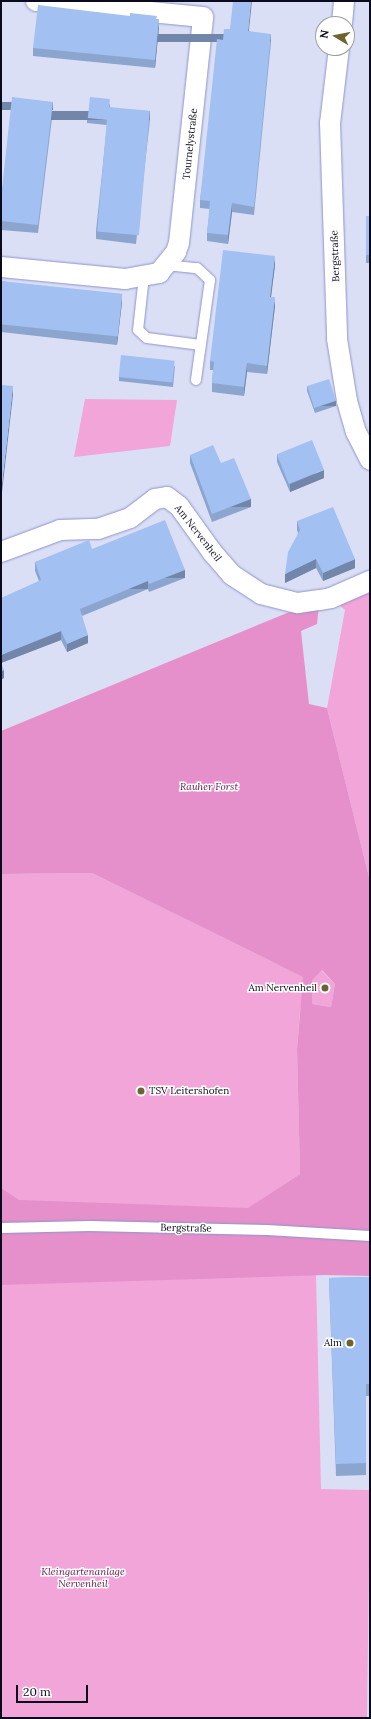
<!DOCTYPE html>
<meta charset="utf-8">
<style>
body{margin:0}
#map{position:relative;width:371px;height:1719px;overflow:hidden;background:#dbdff6;font-family:Lora,serif}
div>[style]{position:absolute}
.green>*{inset:0;background:#f1a5d9}
.forest>*{inset:0;background:#e690cb}
.roads{filter:drop-shadow(0 0 1px #8e94cb) drop-shadow(0 0 1px #8e94cb)}
.service>*{height:10px;margin:-5px;padding:0 5px;transform-origin:5px;border-radius:5px;background:#fff}
.minor>*{height:20px;margin:-10px;padding:0 10px;transform-origin:10px;border-radius:10px;background:#fff}
.wall>*{inset:0;background:#8ba5cf;transform-origin:0 0}
.shaded-wall>*{inset:0;background:#7186a9;transform-origin:0 0}
.building>*{inset:0;background:#a2c0f1;transform-origin:0 0}
.dots>*{width:11px;height:11px;translate:-50% -50%;box-sizing:border-box;border:2px solid #fff;border-radius:50%}
span{translate:-50% -50%;white-space:nowrap;text-align:center;line-height:1.15;-webkit-text-stroke:3px #fff;paint-order:stroke}
.street-label{font-size:10px;color:#0a0a1e}
.park-label{font-size:10px;color:#60144e;font-style:italic}
.poi-label{font-size:10px;color:#0a0a1e}
.right{translate:-100% -50%;text-align:right}
.left{translate:0 -50%;text-align:left}
.frame{position:absolute;inset:0;border:2px solid #0a0a1e;pointer-events:none}
.north{position:absolute;left:315px;top:16px;width:40px;height:40px;box-sizing:border-box;background:#fff;border:1px solid #9d9da5;border-radius:50%;rotate:280deg;font-size:11px;font-weight:700;line-height:16px;text-align:center;color:#0a0a1e}
.north::after{content:'';display:block;margin:auto;width:14px;height:18px;background:#6c632f;clip-path:polygon(50% 0,100% 100%,50% 72%,0 100%)}
.scale{position:absolute;left:16px;top:1685px;width:72px;height:18px;box-sizing:border-box;border:2px solid #0a0a1e;border-top:0;padding-left:5px;font-size:12px;line-height:14px;white-space:nowrap;color:#0a0a1e;-webkit-text-stroke:3px #fff;paint-order:stroke}
</style>
<div id="map">
<div class="green">
<div style="clip-path:polygon(85px 399px,177px 400px,170px 446px,74px 457px)"></div>
<div style="clip-path:polygon(370px 581px,370px 881px,327px 708px,345px 610px,331px 598px)"></div>
<div style="clip-path:polygon(92px 873px,277px 964px,309px 973px,300px 1010px,297px 1049px,300px 1174px,256px 1203px,255px 1210px,316px 1275px,321px 1489px,370px 1490px,367px 1718px,1px 1718px,1px 874px)"></div>
<div style="clip-path:polygon(321px 970px,335px 984px,331px 1007px,312px 1004px,312px 979px)"></div>
</div>
<div class="forest">
<div style="clip-path:polygon(evenodd,319px 605px,317px 624px,301px 631px,309px 704px,327px 708px,370px 881px,370px 1276px,325px 1275px,1px 1285px,1px 1188px,19px 1200px,248px 1208px,300px 1174px,297px 1049px,303px 977px,92px 873px,1px 874px,1px 731px,287px 613px,319px 605px,322px 970px,335px 984px,331px 1007px,312px 1004px,312px 980px,322px 970px)"></div>
</div>
<div class="roads">
<div class="service">
<div style="left:166px;top:265px;width:31px;rotate:6deg"></div>
<div style="left:197px;top:268px;width:18px;rotate:43deg"></div>
<div style="left:210px;top:280px;width:101px;rotate:98deg"></div>
<div style="left:144px;top:276px;width:54px;rotate:96.3deg"></div>
<div style="left:138px;top:330px;width:12px;rotate:42deg"></div>
<div style="left:147px;top:338px;width:54px;rotate:7.4deg"></div>
<div style="left:1px;top:1228px;width:89px;rotate:-1.3deg"></div>
<div style="left:90px;top:1226px;width:177px;rotate:1.3deg"></div>
<div style="left:267px;top:1230px;width:103px;rotate:3.3deg"></div>
</div>
<div class="minor">
<div style="left:342px;top:24px;width:23px;rotate:-85deg"></div>
<div style="left:339px;top:48px;width:76px;rotate:96.8deg"></div>
<div style="left:330px;top:123px;width:216px;rotate:88.1deg"></div>
<div style="left:337px;top:339px;width:63px;rotate:80.8deg"></div>
<div style="left:347px;top:401px;width:32px;rotate:74deg"></div>
<div style="left:356px;top:432px;width:31px;rotate:63deg"></div>
<div style="left:1px;top:267px;width:125px;rotate:5.5deg"></div>
<div style="left:125px;top:279px;width:35px;rotate:-10deg"></div>
<div style="left:159px;top:273px;width:27px;rotate:-51deg"></div>
<div style="left:176px;top:252px;width:9px;rotate:-72deg"></div>
<div style="left:179px;top:243px;width:227px;rotate:-83.9deg"></div>
<div style="left:203px;top:17px;width:168px;rotate:-174.5deg"></div>
<div style="left:1px;top:552px;width:63px;rotate:-20.4deg"></div>
<div style="left:60px;top:530px;width:38px;rotate:-2deg"></div>
<div style="left:98px;top:529px;width:34px;rotate:-19deg"></div>
<div style="left:130px;top:518px;width:31px;rotate:-37deg"></div>
<div style="left:155px;top:499px;width:12px;rotate:-9deg"></div>
<div style="left:167px;top:497px;width:15px;rotate:37deg"></div>
<div style="left:179px;top:506px;width:57px;rotate:54.3deg"></div>
<div style="left:212px;top:552px;width:30px;rotate:49deg"></div>
<div style="left:232px;top:575px;width:35px;rotate:33deg"></div>
<div style="left:261px;top:594px;width:38px;rotate:14deg"></div>
<div style="left:298px;top:603px;width:22px;rotate:-8deg"></div>
<div style="left:320px;top:600px;width:11px;rotate:-10deg"></div>
<div style="left:331px;top:598px;width:43px;rotate:-23.6deg"></div>
</div>
</div>
<div class="wall">
<div style="clip-path:polygon(157px 19px,159px 27px,155px 68px,33px 56px,33px 48px)"></div>
<div style="clip-path:polygon(230px 29px,249px 31px,271px 42px,254px 215px,232px 212px,228px 244px,207px 241px,207px 233px,210px 209px,200px 208px,200px 200px,223px 40px)"></div>
<div style="clip-path:polygon(110px 104px,110px 107px,150px 120px,136px 244px,96px 239px,96px 231px,107px 125px,87px 123px,87px 118px)"></div>
<div style="clip-path:polygon(53px 110px,38px 233px,1px 230px,1px 198px)"></div>
<div style="left:366px;top:216px;width:4px;height:47px"></div>
<div style="clip-path:polygon(275px 265px,271px 297px,275px 306px,267px 374px,247px 372px,244px 396px,212px 392px,212px 383px,213px 370px,210px 370px,210px 361px)"></div>
<div style="clip-path:polygon(1px 281px,122px 302px,117px 345px,1px 332px)"></div>
<div style="clip-path:polygon(175px 366px,173px 387px,119px 381px,119px 377px)"></div>
<div style="clip-path:polygon(307px 386px,336px 406px,315px 413px,307px 391px)"></div>
<div style="clip-path:polygon(277px 454px,324px 478px,290px 492px,277px 462px)"></div>
<div style="clip-path:polygon(190px 455px,221px 463px,251px 507px,212px 522px,190px 463px)"></div>
<div style="clip-path:polygon(297px 521px,355px 568px,323px 581px,316px 568px,285px 583px,298px 533px,297px 530px)"></div>
<div style="clip-path:polygon(92px 549px,185px 578px,149px 592px,148px 589px,82px 616px,88px 643px,67px 652px,61px 640px,1px 663px,39px 581px,35px 571px,35px 562px)"></div>
<div style="clip-path:polygon(370px 1277px,370px 1396px,366px 1396px,366px 1475px,336px 1476px,329px 1278px)"></div>
</div>
<div class="shaded-wall">
<div style="clip-path:polygon(251px 1px,252px 1px,248px 40px,248px 31px)"></div>
<div style="clip-path:polygon(159px 19px,159px 27px,155px 68px,155px 60px)"></div>
<div style="left:271px;top:34px;width:8px;height:174px;rotate:90deg"></div>
<div style="left:53px;top:102px;width:8px;height:124px;rotate:90deg"></div>
<div style="left:150px;top:111px;width:9px;height:125px;rotate:90deg"></div>
<div style="clip-path:polygon(232px 203px,232px 212px,228px 244px,228px 235px)"></div>
<div style="clip-path:polygon(275px 256px,275px 265px,270px 305px,270px 297px)"></div>
<div style="clip-path:polygon(122px 294px,122px 302px,117px 345px,117px 337px)"></div>
<div style="clip-path:polygon(275px 297px,275px 306px,267px 374px,267px 366px)"></div>
<div style="clip-path:polygon(247px 363px,247px 372px,244px 396px,244px 387px)"></div>
<div style="clip-path:polygon(13px 386px,13px 395px,1px 501px,1px 492px)"></div>
<div style="left:336px;top:401px;width:5px;height:22px;rotate:90deg"></div>
<div style="clip-path:polygon(324px 470px,324px 478px,290px 492px,290px 484px)"></div>
<div style="left:251px;top:499px;width:8px;height:42px;rotate:90deg"></div>
<div style="clip-path:polygon(316px 559px,316px 568px,285px 583px,285px 574px)"></div>
<div style="clip-path:polygon(355px 559px,355px 568px,323px 581px,323px 573px)"></div>
<div style="left:185px;top:570px;width:8px;height:39px;rotate:90deg"></div>
<div style="left:148px;top:581px;width:8px;height:74px;rotate:90deg"></div>
<div style="clip-path:polygon(61px 631px,61px 640px,1px 663px,1px 655px)"></div>
<div style="clip-path:polygon(88px 635px,88px 643px,67px 652px,67px 644px)"></div>
<div style="clip-path:polygon(4px 670px,4px 678px,1px 680px,1px 671px)"></div>
</div>
<div class="building">
<div style="clip-path:polygon(233px 1px,251px 1px,248px 31px,271px 34px,254px 207px,232px 203px,228px 235px,207px 233px,210px 201px,200px 200px,217px 39px,223px 40px,224px 29px,230px 29px)"></div>
<div style="clip-path:polygon(38px 5px,130px 16px,130px 13px,157px 16px,156px 19px,159px 19px,155px 60px,33px 48px)"></div>
<div style="clip-path:polygon(12px 97px,53px 102px,38px 225px,1px 221px,1px 198px)"></div>
<div style="left:90px;top:97px;width:20px;height:21px;rotate:6deg"></div>
<div style="left:108px;top:107px;width:42px;height:125px;rotate:5deg"></div>
<div style="left:366px;top:216px;width:4px;height:39px"></div>
<div style="clip-path:polygon(223px 250px,275px 256px,270px 297px,275px 297px,267px 366px,247px 363px,244px 387px,212px 383px,214px 362px,210px 361px)"></div>
<div style="left:1px;top:281px;width:122px;height:43px;rotate:6deg"></div>
<div style="left:121px;top:355px;width:54px;height:22px;rotate:6deg"></div>
<div style="left:329px;top:379px;width:23px;height:23px;rotate:72deg"></div>
<div style="clip-path:polygon(1px 385px,13px 386px,1px 492px)"></div>
<div style="left:312px;top:440px;width:32px;height:38px;rotate:68deg"></div>
<div style="clip-path:polygon(213px 445px,221px 463px,234px 458px,251px 499px,212px 514px,190px 455px)"></div>
<div style="clip-path:polygon(333px 507px,355px 559px,323px 573px,316px 559px,285px 574px,288px 552px,300px 530px,297px 521px)"></div>
<div style="clip-path:polygon(165px 520px,185px 570px,149px 584px,148px 581px,80px 609px,88px 635px,67px 644px,61px 631px,1px 655px,1px 598px,41px 580px,35px 562px,89px 540px,92px 549px)"></div>
<div style="clip-path:polygon(1px 663px,4px 670px,1px 671px)"></div>
<div style="clip-path:polygon(370px 1277px,370px 1384px,366px 1384px,366px 1463px,336px 1464px,329px 1278px)"></div>
</div>
<div class="dots">
<div style="left:325px;top:988px;background:#6c632f"></div>
<div style="left:141px;top:1091px;background:#6c632f"></div>
<div style="left:350px;top:1343px;background:#6c632f"></div>
</div>
<div class="street-label">
<span style="left:190px;top:144px;rotate:-84deg">Tournelystraße</span>
<span style="left:335px;top:256px;rotate:-92deg">Bergstraße</span>
<span style="left:198px;top:533px;rotate:52deg">Am Nervenheil</span>
<span style="left:186px;top:1228px;rotate:1deg">Bergstraße</span>
</div>
<div class="park-label">
<span style="left:209px;top:787px">Rauher Forst</span>
<span style="left:83px;top:1577px">Kleingartenanlage<br>Nervenheil</span>
</div>
<div class="poi-label">
<span class="right" style="left:317px;top:988px">Am Nervenheil</span>
<span class="left" style="left:149px;top:1091px">TSV Leitershofen</span>
<span class="right" style="left:342px;top:1343px">Alm</span>
</div>
<div class="frame"></div>
<div class="north">N</div>
<div class="scale">20 m</div>
</div>
